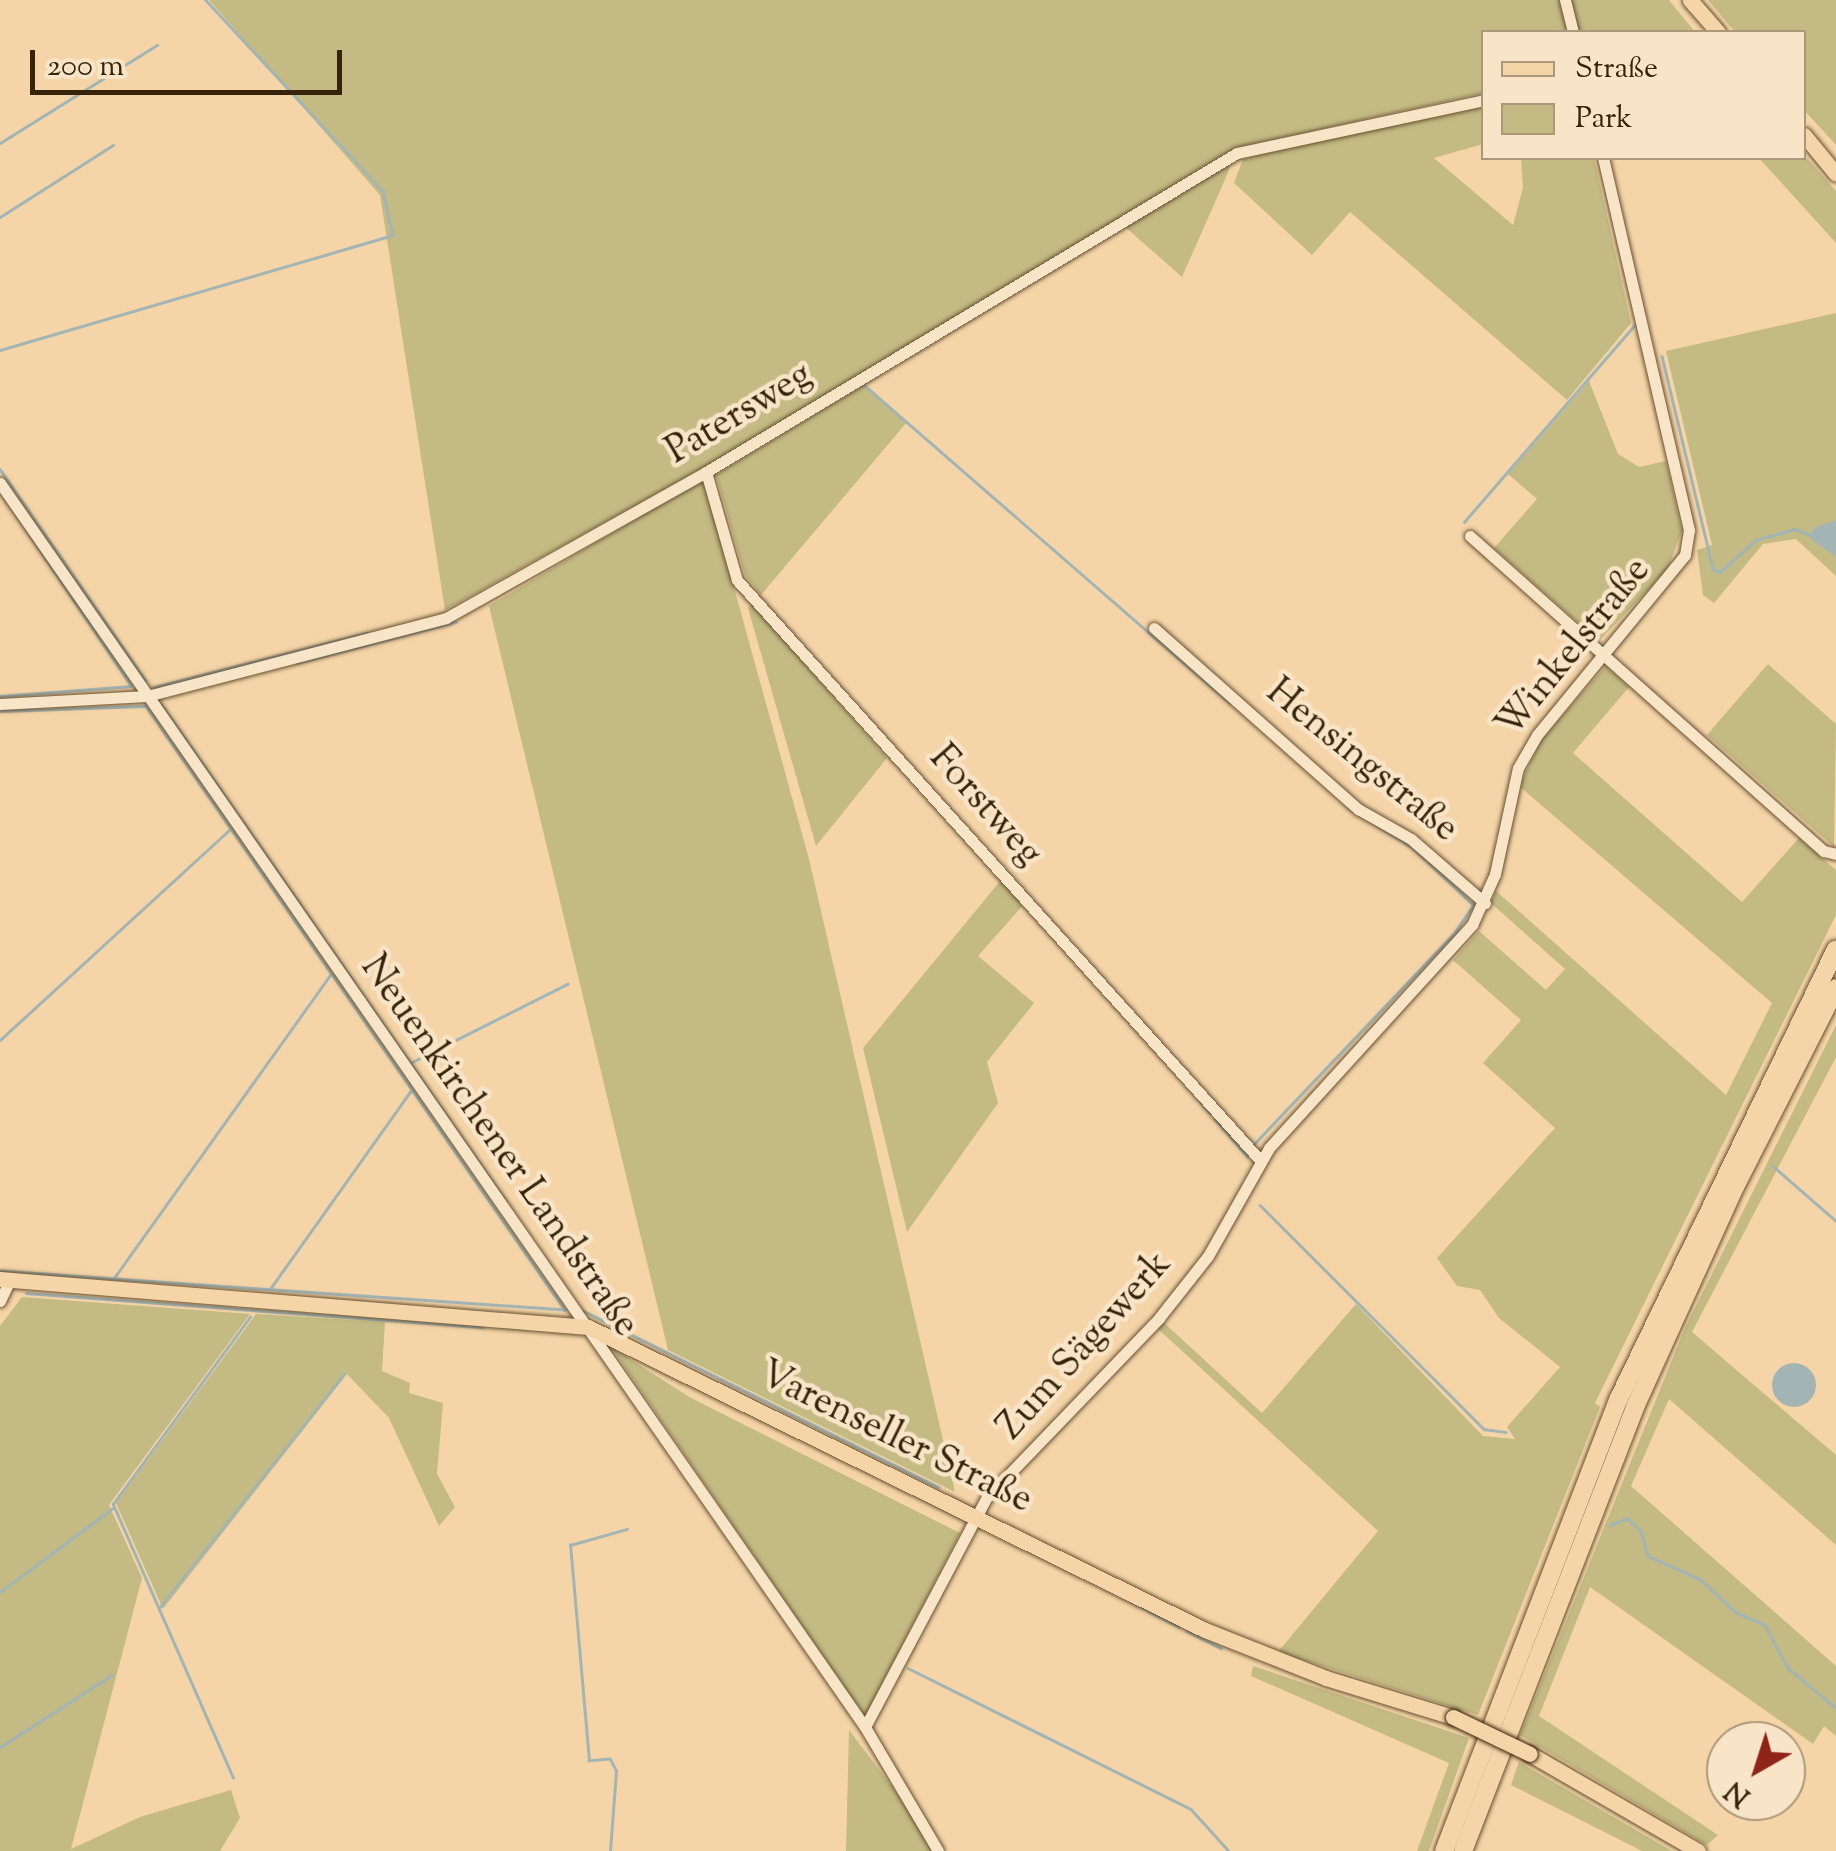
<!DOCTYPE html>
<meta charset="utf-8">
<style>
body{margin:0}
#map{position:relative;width:1836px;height:1851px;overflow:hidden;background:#f5d5a8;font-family:"Sorts Mill Goudy",serif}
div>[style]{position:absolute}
.green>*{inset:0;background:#c3bb83}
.water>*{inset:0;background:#a2b5b4}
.round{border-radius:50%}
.stream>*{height:2.5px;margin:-1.25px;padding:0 1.25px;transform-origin:1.25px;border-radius:1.25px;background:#a2b5b4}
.roads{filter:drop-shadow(0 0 2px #665031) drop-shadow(0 0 2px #665031)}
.minor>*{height:11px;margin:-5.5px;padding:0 5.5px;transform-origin:5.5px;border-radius:5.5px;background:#f8e4c6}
.major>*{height:15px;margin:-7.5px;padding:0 7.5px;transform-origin:7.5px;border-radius:7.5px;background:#f5d5a8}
.highway>*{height:18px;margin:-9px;padding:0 9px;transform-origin:9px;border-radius:9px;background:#f5d5a8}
.bridges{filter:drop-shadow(0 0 2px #372309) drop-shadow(0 0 2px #372309)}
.major-bridge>*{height:15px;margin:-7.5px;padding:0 7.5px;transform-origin:7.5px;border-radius:7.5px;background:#f5d5a8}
span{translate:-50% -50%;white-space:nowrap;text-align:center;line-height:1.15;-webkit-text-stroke:9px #f8e4c6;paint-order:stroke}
.street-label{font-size:38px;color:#372309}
.legend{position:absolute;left:1481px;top:30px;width:325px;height:130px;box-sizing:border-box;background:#f8e4c6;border:2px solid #ab977a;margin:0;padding:12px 18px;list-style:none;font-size:30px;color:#372309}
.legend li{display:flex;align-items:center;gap:20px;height:50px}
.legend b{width:50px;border:2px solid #ab977a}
.north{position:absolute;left:1706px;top:1721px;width:100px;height:100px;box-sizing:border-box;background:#f8e4c6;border:2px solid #ab977a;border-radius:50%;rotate:219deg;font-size:28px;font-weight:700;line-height:40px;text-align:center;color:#372309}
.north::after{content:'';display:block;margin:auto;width:35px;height:45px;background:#8f2418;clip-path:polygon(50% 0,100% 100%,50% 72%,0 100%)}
.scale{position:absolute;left:30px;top:50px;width:312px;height:45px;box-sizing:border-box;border:5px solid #372309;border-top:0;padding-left:12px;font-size:30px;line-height:35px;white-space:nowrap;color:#372309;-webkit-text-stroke:8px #f8e4c6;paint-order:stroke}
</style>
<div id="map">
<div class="green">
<div style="clip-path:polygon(209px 0,1669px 0,1695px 32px,1484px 32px,1483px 93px,1236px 148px,701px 469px,445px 610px,380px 195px)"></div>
<div style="clip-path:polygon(1708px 0,1836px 0,1836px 145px,1804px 110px,1804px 32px,1735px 32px)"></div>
<div style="clip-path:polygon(1483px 104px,1483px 144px,1434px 158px,1513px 225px,1523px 188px,1521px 158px,1594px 158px,1631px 323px,1567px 400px,1350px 212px,1312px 255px,1234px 183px,1243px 159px)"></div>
<div style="clip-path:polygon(1804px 155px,1836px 191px,1836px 243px,1759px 158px)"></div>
<div style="clip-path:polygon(1232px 160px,1227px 175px,1182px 277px,1123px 225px)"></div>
<div style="clip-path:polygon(1836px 313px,1836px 576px,1796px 539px,1763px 544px,1714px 603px,1703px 595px,1697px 550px,1712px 545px,1666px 351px)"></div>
<div style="clip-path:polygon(1589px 381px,1618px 454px,1639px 467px,1666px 461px,1682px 531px,1667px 570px,1599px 641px,1494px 548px,1537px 499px,1508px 474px)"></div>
<div style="clip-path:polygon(864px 385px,907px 422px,761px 595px,745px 575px,716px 475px)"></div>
<div style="clip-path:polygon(704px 479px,809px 859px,955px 1492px,668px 1350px,489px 606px)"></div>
<div style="clip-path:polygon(752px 604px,887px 758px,816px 846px,748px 608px)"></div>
<div style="clip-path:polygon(1768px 664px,1836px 724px,1834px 847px,1707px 735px)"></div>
<div style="clip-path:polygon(1606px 666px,1629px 687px,1573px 753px,1742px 902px,1799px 838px,1836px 870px,1836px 915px,1595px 1403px,1600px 1407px,1478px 1715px,1278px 1652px,1378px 1531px,1156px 1327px,1162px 1321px,1262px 1413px,1356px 1304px,1483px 1436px,1515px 1439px,1507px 1427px,1560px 1367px,1499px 1318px,1480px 1290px,1457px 1286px,1437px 1258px,1555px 1128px,1483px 1063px,1521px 1020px,1453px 960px,1479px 931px,1546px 990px,1565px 969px,1491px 903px,1496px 891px,1726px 1095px,1772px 1003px,1519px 786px,1542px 739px)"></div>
<div style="clip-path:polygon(1001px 880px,1023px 905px,978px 956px,1034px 1003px,987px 1062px,998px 1103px,907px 1232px,863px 1048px)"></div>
<div style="clip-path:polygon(1836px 1025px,1836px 1057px,1692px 1332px,1836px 1455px,1836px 1545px,1669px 1399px,1631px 1486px,1836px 1666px,1836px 1736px,1824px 1726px,1813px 1744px,1590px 1587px,1539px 1716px,1718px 1835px,1707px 1845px,1520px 1735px,1685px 1328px)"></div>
<div style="clip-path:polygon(22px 1297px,250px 1314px,109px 1505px,142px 1578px,71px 1849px,140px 1817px,231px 1790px,240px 1818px,220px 1851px,0 1851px,0 1326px)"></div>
<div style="clip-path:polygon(256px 1314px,385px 1322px,382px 1371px,410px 1383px,409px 1393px,443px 1403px,437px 1474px,455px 1507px,439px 1526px,389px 1418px,347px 1374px,163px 1609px,116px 1503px)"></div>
<div style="clip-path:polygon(611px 1347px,691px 1398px,960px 1533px,865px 1717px)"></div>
<div style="clip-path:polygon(1253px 1666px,1469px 1738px,1429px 1851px,1417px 1851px,1449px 1763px,1251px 1676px)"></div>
<div style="clip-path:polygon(849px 1730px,916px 1818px,932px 1851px,846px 1851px)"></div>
<div style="clip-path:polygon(1519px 1762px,1672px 1851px,1642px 1851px,1511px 1785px)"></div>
</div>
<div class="water">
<div style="clip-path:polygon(1836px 520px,1836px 557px,1810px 538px,1814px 528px)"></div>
<div class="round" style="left:1772px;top:1363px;width:44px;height:44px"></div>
</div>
<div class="stream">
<div style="left:0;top:143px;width:185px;rotate:-32deg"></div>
<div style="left:0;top:217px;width:134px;rotate:-32.5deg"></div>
<div style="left:0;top:350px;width:409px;rotate:-16.3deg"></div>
<div style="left:392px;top:235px;width:44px;rotate:-101.8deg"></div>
<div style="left:383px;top:192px;width:262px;rotate:-132.8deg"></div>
<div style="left:1662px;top:356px;width:219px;rotate:76.5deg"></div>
<div style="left:1713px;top:569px;width:8px;rotate:23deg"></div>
<div style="left:1720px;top:572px;width:48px;rotate:-41.6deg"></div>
<div style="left:1756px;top:540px;width:41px;rotate:-15.8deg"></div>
<div style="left:1795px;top:529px;width:17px;rotate:21deg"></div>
<div style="left:863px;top:384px;width:486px;rotate:41deg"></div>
<div style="left:0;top:469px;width:257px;rotate:55.4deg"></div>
<div style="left:1464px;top:522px;width:259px;rotate:-49.1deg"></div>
<div style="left:297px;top:663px;width:164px;rotate:-14.5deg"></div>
<div style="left:154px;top:687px;width:219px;rotate:-14.3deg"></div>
<div style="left:0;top:696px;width:131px;rotate:-4.4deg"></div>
<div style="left:131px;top:686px;width:227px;rotate:-124deg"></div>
<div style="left:162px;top:705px;width:604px;rotate:55.26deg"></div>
<div style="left:0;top:711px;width:146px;rotate:-2deg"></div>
<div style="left:146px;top:706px;width:735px;rotate:55.25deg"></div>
<div style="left:565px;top:1310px;width:566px;rotate:-176.05deg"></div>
<div style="left:0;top:1040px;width:311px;rotate:-42.5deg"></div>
<div style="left:412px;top:1062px;width:174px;rotate:-26.7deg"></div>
<div style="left:1199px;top:1100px;width:17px;rotate:50deg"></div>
<div style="left:1215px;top:1119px;width:49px;rotate:49.1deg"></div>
<div style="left:1254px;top:1144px;width:292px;rotate:-46.5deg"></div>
<div style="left:1455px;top:932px;width:32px;rotate:-56deg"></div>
<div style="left:1473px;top:905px;width:83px;rotate:-136.9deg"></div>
<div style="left:1412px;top:848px;width:75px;rotate:-148deg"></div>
<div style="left:1773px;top:1166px;width:84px;rotate:41.1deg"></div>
<div style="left:1260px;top:1205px;width:317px;rotate:45deg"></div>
<div style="left:1484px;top:1429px;width:22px;rotate:8deg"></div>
<div style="left:114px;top:1278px;width:372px;rotate:-54.5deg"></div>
<div style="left:270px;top:1289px;width:242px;rotate:-54.6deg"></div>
<div style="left:26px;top:1293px;width:458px;rotate:4.3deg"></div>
<div style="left:582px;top:1310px;width:398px;rotate:26.4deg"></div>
<div style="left:1610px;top:1525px;width:18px;rotate:-22deg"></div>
<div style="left:1627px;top:1518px;width:19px;rotate:43deg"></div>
<div style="left:1641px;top:1531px;width:26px;rotate:74deg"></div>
<div style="left:1648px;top:1556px;width:57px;rotate:23.9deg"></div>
<div style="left:1700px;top:1579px;width:50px;rotate:42.6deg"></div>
<div style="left:1737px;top:1613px;width:30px;rotate:23deg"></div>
<div style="left:1765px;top:1625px;width:49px;rotate:61.9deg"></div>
<div style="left:1788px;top:1668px;width:62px;rotate:39.8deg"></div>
<div style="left:0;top:1592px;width:141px;rotate:-36.6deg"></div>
<div style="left:1130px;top:1601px;width:55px;rotate:28deg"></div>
<div style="left:160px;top:1607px;width:297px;rotate:-51.7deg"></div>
<div style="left:1187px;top:1631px;width:38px;rotate:27deg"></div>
<div style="left:908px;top:1668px;width:316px;rotate:26.5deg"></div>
<div style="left:1191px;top:1809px;width:57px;rotate:47.9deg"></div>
<div style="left:0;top:1747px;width:133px;rotate:-32.7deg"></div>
<div style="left:233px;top:1778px;width:299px;rotate:-113.7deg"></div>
<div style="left:113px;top:1504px;width:232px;rotate:-53.8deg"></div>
<div style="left:610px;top:1851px;width:80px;rotate:-85.7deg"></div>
<div style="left:616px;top:1771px;width:13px;rotate:-117deg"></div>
<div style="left:610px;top:1759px;width:21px;rotate:175deg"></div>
<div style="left:589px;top:1761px;width:217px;rotate:-95deg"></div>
<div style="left:570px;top:1545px;width:59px;rotate:-15.7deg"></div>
</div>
<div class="roads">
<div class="minor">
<div style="left:1565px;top:0;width:33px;rotate:76deg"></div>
<div style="left:706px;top:472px;width:112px;rotate:74deg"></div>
<div style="left:737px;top:580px;width:781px;rotate:47.96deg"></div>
<div style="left:0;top:483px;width:1515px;rotate:55.19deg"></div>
<div style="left:865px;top:1727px;width:144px;rotate:59.5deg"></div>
<div style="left:1470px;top:536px;width:474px;rotate:41.7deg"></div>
<div style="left:1824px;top:851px;width:12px;rotate:14deg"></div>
<div style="left:1154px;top:628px;width:273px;rotate:41.6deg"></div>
<div style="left:1358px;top:809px;width:61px;rotate:29.5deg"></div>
<div style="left:1411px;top:839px;width:98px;rotate:40.9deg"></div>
<div style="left:0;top:704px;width:147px;rotate:-3.1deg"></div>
<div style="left:147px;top:696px;width:309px;rotate:-14.6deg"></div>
<div style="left:446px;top:618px;width:298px;rotate:-29.3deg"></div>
<div style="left:706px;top:472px;width:619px;rotate:-31deg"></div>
<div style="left:1237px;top:153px;width:253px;rotate:-12.1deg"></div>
<div style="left:0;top:1301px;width:23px;rotate:-65deg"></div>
<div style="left:865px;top:1727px;width:260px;rotate:-62.1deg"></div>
<div style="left:987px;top:1497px;width:248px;rotate:-46.1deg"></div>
<div style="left:1159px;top:1318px;width:79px;rotate:-51.7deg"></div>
<div style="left:1208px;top:1256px;width:124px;rotate:-60.5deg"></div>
<div style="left:1269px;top:1148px;width:302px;rotate:-47.7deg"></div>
<div style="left:1472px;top:925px;width:56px;rotate:-65.7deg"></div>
<div style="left:1495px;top:874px;width:108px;rotate:-77.8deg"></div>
<div style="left:1518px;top:768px;width:38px;rotate:-60deg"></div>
<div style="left:1537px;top:735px;width:233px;rotate:-50.6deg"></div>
<div style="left:1685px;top:555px;width:25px;rotate:-81deg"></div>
<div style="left:1689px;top:530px;width:382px;rotate:-103deg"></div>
</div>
<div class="major">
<div style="left:1690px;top:0;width:43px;rotate:48.8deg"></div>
<div style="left:1804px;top:135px;width:50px;rotate:50.6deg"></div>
<div style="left:0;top:1279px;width:590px;rotate:4.67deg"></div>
<div style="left:588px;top:1327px;width:687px;rotate:26.16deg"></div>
<div style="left:1205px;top:1630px;width:130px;rotate:21.6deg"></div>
<div style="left:1326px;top:1678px;width:133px;rotate:17.1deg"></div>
<div style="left:1530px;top:1754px;width:194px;rotate:30deg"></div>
</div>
<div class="highway">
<div style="left:1444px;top:1851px;width:486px;rotate:-68.9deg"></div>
<div style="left:1619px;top:1398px;width:498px;rotate:-64.2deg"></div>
<div style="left:1463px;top:1851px;width:476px;rotate:-68.8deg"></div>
<div style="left:1635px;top:1407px;width:242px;rotate:-65.6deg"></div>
<div style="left:1735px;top:1187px;width:223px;rotate:-63.1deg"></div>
</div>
</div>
<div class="bridges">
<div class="major-bridge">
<div style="left:1453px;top:1717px;width:85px;rotate:25.7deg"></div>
</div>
</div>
<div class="street-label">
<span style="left:740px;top:415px;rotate:-31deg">Patersweg</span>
<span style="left:1575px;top:649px;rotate:-51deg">Winkelstraße</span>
<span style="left:1361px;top:762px;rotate:39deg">Hensingstraße</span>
<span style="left:984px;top:807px;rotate:48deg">Forstweg</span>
<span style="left:498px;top:1147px;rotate:55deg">Neuenkirchener Landstraße</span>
<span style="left:1086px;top:1347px;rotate:-48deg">Zum Sägewerk</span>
<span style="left:895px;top:1439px;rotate:26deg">Varenseller Straße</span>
</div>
<ul class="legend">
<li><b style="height:12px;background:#f5d5a8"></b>Straße</li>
<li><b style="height:28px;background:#c3bb83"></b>Park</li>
</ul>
<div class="north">N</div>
<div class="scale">200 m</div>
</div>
